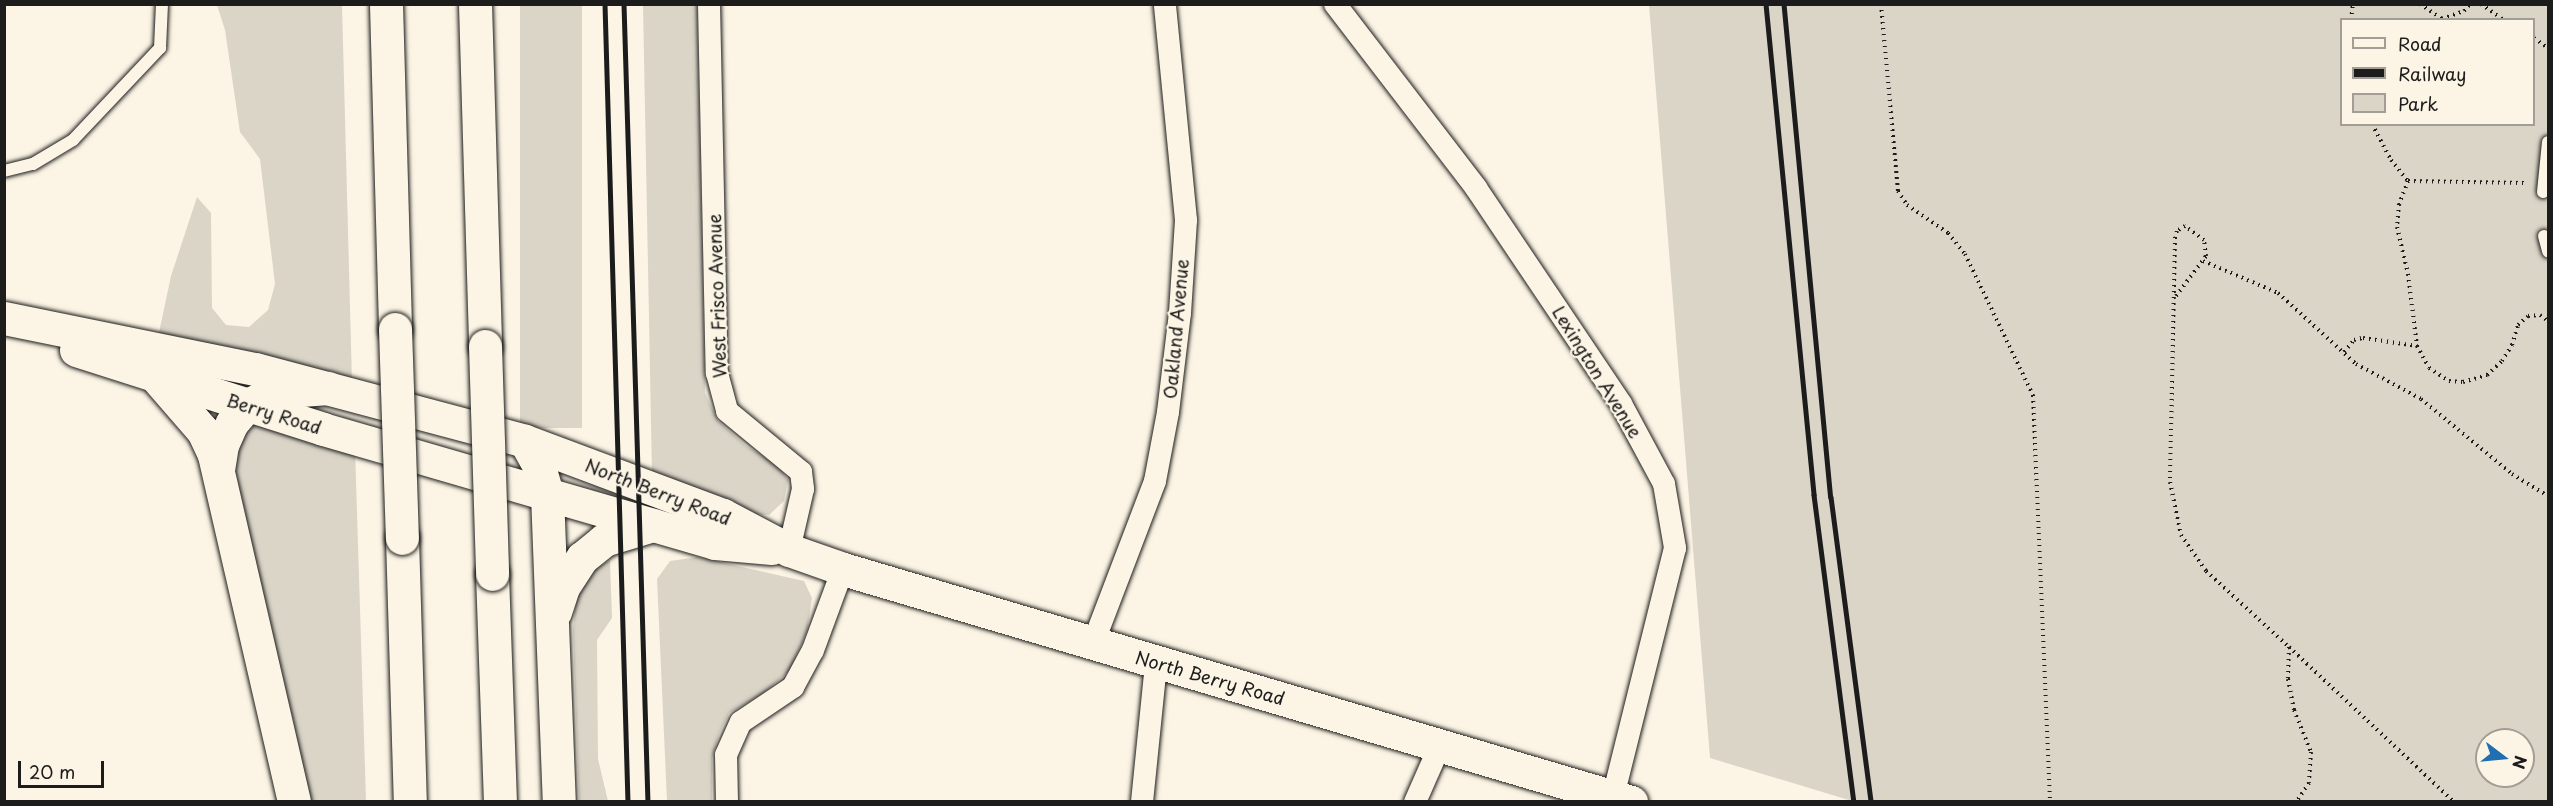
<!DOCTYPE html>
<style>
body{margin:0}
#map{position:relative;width:2553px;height:806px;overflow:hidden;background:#fcf5e5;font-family:"Playpen Sans",sans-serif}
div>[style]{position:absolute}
.green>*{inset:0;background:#dbd5c8;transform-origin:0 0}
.path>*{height:4px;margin-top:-2px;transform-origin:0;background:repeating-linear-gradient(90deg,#1c1c1c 0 1.5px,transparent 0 6px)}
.roads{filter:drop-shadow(0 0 2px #1c1c1c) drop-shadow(0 0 2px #1c1c1c)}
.lane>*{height:12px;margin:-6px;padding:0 6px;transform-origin:6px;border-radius:6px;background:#fcf5e5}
.street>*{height:22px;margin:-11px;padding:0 11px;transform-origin:11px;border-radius:11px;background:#fcf5e5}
.secondary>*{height:33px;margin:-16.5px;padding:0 16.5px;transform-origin:16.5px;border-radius:16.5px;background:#fcf5e5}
.highway>*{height:33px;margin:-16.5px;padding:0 16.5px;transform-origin:16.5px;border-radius:16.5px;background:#fcf5e5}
.rail>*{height:4.5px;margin:-2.25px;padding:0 2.25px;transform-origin:2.25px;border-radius:2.25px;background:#1c1c1c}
.bridges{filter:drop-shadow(0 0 2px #1c1c1c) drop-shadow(0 0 2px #1c1c1c)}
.highway-bridge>*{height:33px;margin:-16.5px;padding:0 16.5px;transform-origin:16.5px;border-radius:16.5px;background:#fcf5e5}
span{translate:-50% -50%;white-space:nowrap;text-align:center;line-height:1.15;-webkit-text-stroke:4.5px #fcf5e5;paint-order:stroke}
.street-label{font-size:18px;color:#1c1c1c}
.frame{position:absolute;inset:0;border:6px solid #1c1c1c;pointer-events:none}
.legend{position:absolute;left:2340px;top:18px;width:195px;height:108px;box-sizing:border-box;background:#fcf5e5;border:2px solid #a29e95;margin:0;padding:8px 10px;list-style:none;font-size:18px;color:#1c1c1c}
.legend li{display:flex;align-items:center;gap:12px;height:30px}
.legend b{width:30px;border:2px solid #a29e95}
.north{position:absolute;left:2475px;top:728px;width:60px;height:60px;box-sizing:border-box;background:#fcf5e5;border:2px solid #a29e95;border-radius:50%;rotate:106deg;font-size:16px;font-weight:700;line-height:24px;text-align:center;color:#1c1c1c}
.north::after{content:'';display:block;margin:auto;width:21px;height:27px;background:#1f6fb2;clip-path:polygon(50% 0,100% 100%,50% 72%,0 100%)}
.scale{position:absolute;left:18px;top:761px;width:86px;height:27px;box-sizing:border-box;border:3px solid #1c1c1c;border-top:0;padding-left:8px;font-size:18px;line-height:21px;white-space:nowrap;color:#1c1c1c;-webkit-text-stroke:4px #fcf5e5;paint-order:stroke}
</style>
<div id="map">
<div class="green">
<div style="clip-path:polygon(217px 5px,342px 5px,352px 382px,157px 342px,171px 276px,197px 197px,211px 213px,212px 308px,226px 325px,249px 327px,268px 310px,275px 284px,260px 159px,240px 132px,225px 30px)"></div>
<div style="left:520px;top:5px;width:62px;height:423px"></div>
<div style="clip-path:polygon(643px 5px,697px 5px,705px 393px,718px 421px,746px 446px,776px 464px,788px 480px,784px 501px,769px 515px,754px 514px,652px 476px)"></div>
<div style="clip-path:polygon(evenodd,1649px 5px,2548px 5px,2548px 801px,1852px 801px,1710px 758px,1649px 5px,2342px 20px,2534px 20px,2534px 124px,2342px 124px,2342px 20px,1649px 5px,2487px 740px,2523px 740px,2523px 776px,2487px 776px,2487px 740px)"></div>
<div style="clip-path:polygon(261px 422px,355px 448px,366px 801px,306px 801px,233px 476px,233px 454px,247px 427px)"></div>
<div style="clip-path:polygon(698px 557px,804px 581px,812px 598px,807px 631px,790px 670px,762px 694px,729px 713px,719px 734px,712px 758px,712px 801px,667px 801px,657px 579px,670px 561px)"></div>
<div style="clip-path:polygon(610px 560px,612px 618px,597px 640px,598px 759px,608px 801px,579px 802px,573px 629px,576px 603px,581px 585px,592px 571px)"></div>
</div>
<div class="path">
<div style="left:1881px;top:4px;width:188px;rotate:84.8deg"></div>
<div style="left:1898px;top:191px;width:17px;rotate:57deg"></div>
<div style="left:1907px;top:205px;width:50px;rotate:34.3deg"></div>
<div style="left:1948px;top:233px;width:27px;rotate:51deg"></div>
<div style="left:1965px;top:254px;width:157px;rotate:64.3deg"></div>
<div style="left:2033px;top:395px;width:407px;rotate:87.6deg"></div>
<div style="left:2420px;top:4px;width:27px;rotate:34deg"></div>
<div style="left:2442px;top:19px;width:23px;rotate:-20deg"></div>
<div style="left:2464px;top:11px;width:9px;rotate:-49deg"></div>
<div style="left:2481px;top:4px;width:28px;rotate:35deg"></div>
<div style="left:2351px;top:20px;width:16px;rotate:-83deg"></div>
<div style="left:2534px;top:38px;width:17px;rotate:36deg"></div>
<div style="left:2372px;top:124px;width:41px;rotate:62.2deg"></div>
<div style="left:2391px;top:160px;width:27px;rotate:51deg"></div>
<div style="left:2408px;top:181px;width:25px;rotate:111deg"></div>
<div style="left:2399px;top:204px;width:23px;rotate:95deg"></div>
<div style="left:2397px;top:227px;width:48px;rotate:76.8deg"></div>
<div style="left:2408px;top:274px;width:73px;rotate:82.9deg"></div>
<div style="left:2417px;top:346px;width:25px;rotate:61deg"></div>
<div style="left:2429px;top:368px;width:24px;rotate:33deg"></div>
<div style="left:2449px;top:381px;width:14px;rotate:4deg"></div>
<div style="left:2463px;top:382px;width:25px;rotate:-16deg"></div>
<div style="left:2487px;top:375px;width:21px;rotate:-43deg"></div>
<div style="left:2502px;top:361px;width:19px;rotate:-58deg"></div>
<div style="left:2512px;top:345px;width:21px;rotate:-73deg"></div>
<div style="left:2518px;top:325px;width:13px;rotate:-42deg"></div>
<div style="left:2528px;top:316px;width:12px;rotate:-5deg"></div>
<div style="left:2540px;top:315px;width:10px;rotate:37deg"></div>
<div style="left:2408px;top:181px;width:116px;rotate:1deg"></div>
<div style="left:2203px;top:261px;width:82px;rotate:23.1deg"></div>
<div style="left:2278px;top:293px;width:105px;rotate:42.3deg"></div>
<div style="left:2356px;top:364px;width:74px;rotate:28.3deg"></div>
<div style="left:2421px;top:399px;width:118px;rotate:39.5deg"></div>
<div style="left:2512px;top:474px;width:42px;rotate:31.4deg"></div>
<div style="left:2176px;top:296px;width:50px;rotate:-53.1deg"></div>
<div style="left:2206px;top:256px;width:16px;rotate:-97deg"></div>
<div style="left:2204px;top:240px;width:24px;rotate:-144deg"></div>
<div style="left:2185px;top:226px;width:9px;rotate:148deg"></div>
<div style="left:2177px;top:231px;width:6px;rotate:108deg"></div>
<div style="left:2175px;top:237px;width:245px;rotate:91.2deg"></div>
<div style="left:2170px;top:482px;width:54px;rotate:78.3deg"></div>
<div style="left:2181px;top:535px;width:44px;rotate:55.2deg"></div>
<div style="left:2206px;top:571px;width:113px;rotate:42.5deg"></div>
<div style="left:2289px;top:647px;width:32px;rotate:92deg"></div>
<div style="left:2288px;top:679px;width:32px;rotate:79deg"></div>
<div style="left:2294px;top:710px;width:45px;rotate:68deg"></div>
<div style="left:2311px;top:752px;width:31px;rotate:94deg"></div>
<div style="left:2309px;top:783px;width:23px;rotate:124deg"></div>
<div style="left:2344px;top:352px;width:16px;rotate:-50deg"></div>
<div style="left:2354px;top:340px;width:9px;rotate:-13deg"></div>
<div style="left:2363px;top:338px;width:55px;rotate:8.4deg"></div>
<div style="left:2289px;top:647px;width:226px;rotate:43.2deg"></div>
</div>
<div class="roads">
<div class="lane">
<div style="left:4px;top:171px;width:30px;rotate:-14deg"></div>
<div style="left:33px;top:164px;width:47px;rotate:-31deg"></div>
<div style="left:73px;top:140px;width:127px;rotate:-46.6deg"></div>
<div style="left:160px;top:48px;width:44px;rotate:-87.4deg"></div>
<div style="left:2543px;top:192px;width:50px;rotate:-84.3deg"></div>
<div style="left:2544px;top:236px;width:16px;rotate:75deg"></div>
</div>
<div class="street">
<div style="left:709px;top:4px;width:369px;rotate:88.8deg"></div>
<div style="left:717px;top:373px;width:39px;rotate:75deg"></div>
<div style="left:727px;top:411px;width:96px;rotate:39.5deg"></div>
<div style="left:801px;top:472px;width:17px;rotate:83deg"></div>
<div style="left:803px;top:489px;width:63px;rotate:102.9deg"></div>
<div style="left:1335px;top:4px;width:232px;rotate:52.5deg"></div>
<div style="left:1476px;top:188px;width:260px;rotate:56.1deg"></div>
<div style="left:1621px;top:404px;width:91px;rotate:61.7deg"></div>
<div style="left:1664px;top:484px;width:65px;rotate:80.2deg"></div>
<div style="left:1675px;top:548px;width:256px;rotate:104deg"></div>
<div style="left:1094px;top:641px;width:171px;rotate:-69.1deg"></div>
<div style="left:1155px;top:481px;width:70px;rotate:-79.3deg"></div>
<div style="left:1168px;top:412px;width:100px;rotate:-83.1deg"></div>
<div style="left:1180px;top:313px;width:93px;rotate:-86.3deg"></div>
<div style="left:1186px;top:220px;width:217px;rotate:-95.6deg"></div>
<div style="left:727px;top:802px;width:47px;rotate:-91.2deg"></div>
<div style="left:726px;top:755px;width:36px;rotate:-66deg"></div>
<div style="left:741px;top:722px;width:63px;rotate:-33.9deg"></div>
<div style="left:793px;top:687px;width:42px;rotate:-61.6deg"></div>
<div style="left:813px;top:650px;width:86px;rotate:-69.7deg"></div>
<div style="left:1142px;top:802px;width:139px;rotate:-84.2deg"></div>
<div style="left:1415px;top:802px;width:64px;rotate:-66.2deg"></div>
</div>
<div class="secondary">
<div style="left:4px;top:318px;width:256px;rotate:11.5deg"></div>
<div style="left:255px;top:369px;width:279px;rotate:14.9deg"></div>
<div style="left:525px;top:441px;width:211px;rotate:20.5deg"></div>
<div style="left:723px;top:515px;width:75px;rotate:27.9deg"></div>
<div style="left:789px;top:550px;width:57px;rotate:19.4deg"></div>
<div style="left:843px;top:569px;width:822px;rotate:16.47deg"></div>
<div style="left:76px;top:350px;width:259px;rotate:17.7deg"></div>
<div style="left:323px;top:429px;width:408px;rotate:16.2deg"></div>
<div style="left:715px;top:543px;width:57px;rotate:5deg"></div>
</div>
<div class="highway">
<div style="left:386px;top:4px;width:325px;rotate:88.4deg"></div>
<div style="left:475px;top:4px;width:342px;rotate:88.3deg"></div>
<div style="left:156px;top:377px;width:72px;rotate:49deg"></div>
<div style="left:203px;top:431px;width:26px;rotate:65deg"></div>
<div style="left:214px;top:455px;width:356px;rotate:77deg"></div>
<div style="left:525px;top:441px;width:29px;rotate:61deg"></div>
<div style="left:539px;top:466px;width:29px;rotate:74deg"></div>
<div style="left:547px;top:494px;width:308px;rotate:87.8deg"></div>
<div style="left:218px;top:470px;width:25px;rotate:-81deg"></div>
<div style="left:222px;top:445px;width:24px;rotate:-66deg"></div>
<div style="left:232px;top:423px;width:23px;rotate:-50deg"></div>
<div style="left:247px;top:405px;width:31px;rotate:-25deg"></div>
<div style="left:275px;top:392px;width:53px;rotate:-4.3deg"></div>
<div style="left:402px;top:538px;width:264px;rotate:88.3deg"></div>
<div style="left:492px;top:574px;width:228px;rotate:88deg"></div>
<div style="left:555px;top:612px;width:26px;rotate:-72deg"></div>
<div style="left:563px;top:587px;width:35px;rotate:-57deg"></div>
<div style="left:582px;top:558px;width:28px;rotate:-39deg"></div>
<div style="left:604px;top:540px;width:51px;rotate:-17deg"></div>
</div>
</div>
<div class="rail">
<div style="left:605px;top:4px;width:798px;rotate:88.35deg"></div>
<div style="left:624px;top:4px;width:798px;rotate:88.28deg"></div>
<div style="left:1766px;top:4px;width:493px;rotate:84.4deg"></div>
<div style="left:1814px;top:495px;width:310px;rotate:82.6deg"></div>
<div style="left:1784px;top:4px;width:495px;rotate:84.6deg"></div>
<div style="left:1831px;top:497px;width:308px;rotate:82.5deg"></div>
</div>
<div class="bridges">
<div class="highway-bridge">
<div style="left:395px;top:329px;width:209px;rotate:88.1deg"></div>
<div style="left:485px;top:346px;width:228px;rotate:88.2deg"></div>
</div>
</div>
<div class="street-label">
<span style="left:717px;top:296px;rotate:-92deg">West Frisco Avenue</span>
<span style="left:1176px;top:329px;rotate:-85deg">Oakland Avenue</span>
<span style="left:1597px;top:372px;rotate:58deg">Lexington Avenue</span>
<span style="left:274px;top:414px;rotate:17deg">Berry Road</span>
<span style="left:658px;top:492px;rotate:21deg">North Berry Road</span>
<span style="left:1210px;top:678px;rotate:16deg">North Berry Road</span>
</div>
<div class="frame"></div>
<ul class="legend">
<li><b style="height:8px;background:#fcf5e5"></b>Road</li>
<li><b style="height:8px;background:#1c1c1c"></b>Railway</li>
<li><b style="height:16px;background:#dbd5c8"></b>Park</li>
</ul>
<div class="north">N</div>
<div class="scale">20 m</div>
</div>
